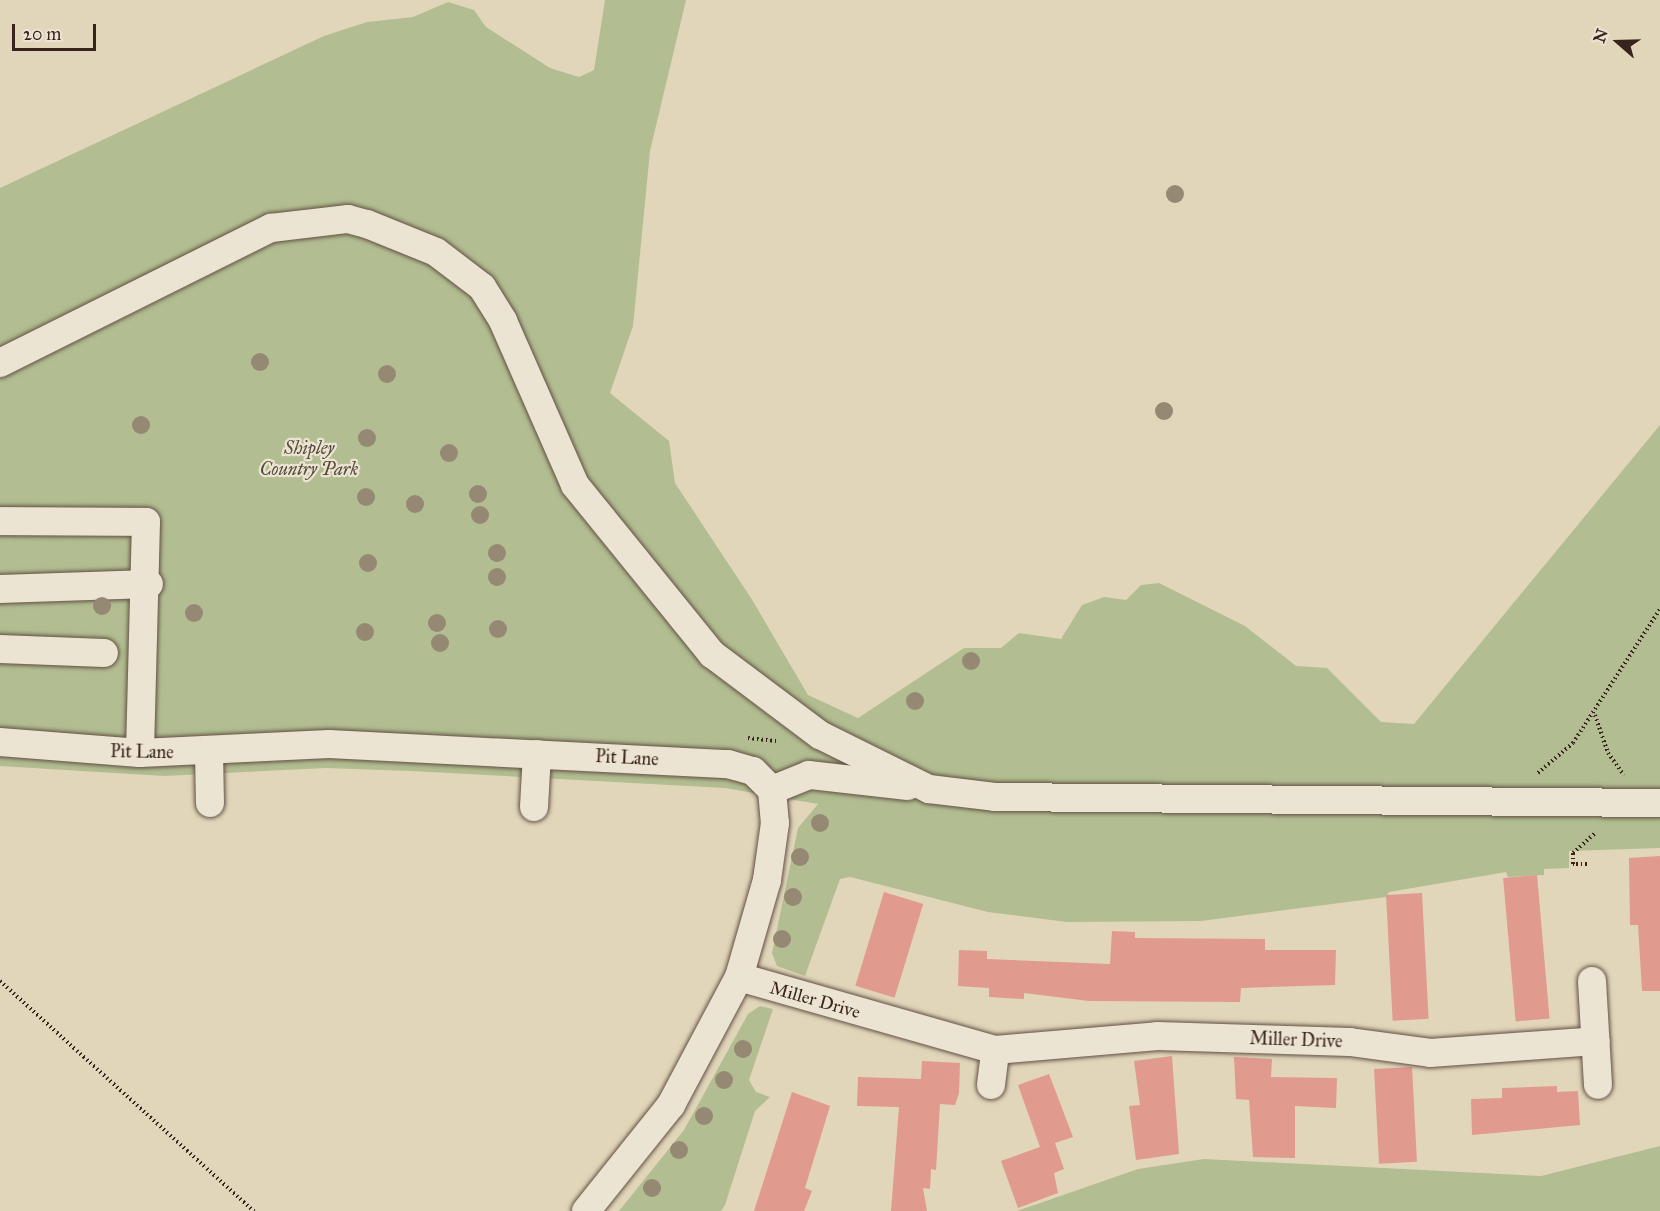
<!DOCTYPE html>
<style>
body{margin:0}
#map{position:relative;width:1660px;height:1211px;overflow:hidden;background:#e1d6ba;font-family:"IM FELL Great Primer",serif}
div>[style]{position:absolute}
.green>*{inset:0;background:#b2be91}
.building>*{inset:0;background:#e09a8e;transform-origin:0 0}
.path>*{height:4px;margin-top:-2px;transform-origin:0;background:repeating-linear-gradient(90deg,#39241d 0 1.5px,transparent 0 4.5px)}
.roads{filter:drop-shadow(0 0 2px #635044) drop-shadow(0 0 2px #635044)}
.minor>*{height:28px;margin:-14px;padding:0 14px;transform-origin:14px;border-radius:14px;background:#ece4d2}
.trees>*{width:18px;height:18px;margin:-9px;border-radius:50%;background:#958974}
span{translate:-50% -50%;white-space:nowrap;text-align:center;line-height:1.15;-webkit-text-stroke:4.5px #ece4d2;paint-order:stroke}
.park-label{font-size:18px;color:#574a3a;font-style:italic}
.street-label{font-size:18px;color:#39241d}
.north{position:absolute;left:1588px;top:12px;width:60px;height:60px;-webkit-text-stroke:4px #ece4d2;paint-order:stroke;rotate:290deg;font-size:16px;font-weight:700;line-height:24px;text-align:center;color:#39241d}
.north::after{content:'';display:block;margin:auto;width:21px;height:27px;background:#39241d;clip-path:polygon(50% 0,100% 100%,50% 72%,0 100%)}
.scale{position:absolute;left:12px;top:24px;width:84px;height:27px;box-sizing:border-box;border:3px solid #39241d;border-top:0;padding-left:8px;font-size:18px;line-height:21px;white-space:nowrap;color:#39241d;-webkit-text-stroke:4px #ece4d2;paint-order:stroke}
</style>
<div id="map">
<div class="green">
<div style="clip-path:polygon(605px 0,686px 0,650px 151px,633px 326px,610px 393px,669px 441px,675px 483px,751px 598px,808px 695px,858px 718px,964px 648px,1001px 648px,1019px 633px,1061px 639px,1082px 605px,1104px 597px,1126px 600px,1141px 585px,1159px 583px,1245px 626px,1296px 666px,1327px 668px,1381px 722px,1414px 724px,1660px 425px,1660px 848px,1569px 851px,1569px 868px,1544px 869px,1544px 875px,1508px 877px,1506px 872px,1389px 892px,1386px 897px,1201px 921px,1067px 922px,988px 912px,850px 877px,840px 879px,805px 976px,777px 966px,772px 953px,798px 828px,818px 804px,725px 788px,411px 771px,326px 768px,164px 776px,0 766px,0 188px,324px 36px,367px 22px,413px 17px,448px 2px,474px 10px,486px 27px,550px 68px,579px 77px,594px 70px)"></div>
<div style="clip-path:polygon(760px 1006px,773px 1009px,749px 1080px,756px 1092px,770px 1097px,755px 1111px,725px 1205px,721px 1211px,619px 1211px,684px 1130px,748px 1014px)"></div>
<div style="clip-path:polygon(1660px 1146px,1660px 1211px,1017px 1211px,1138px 1169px,1204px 1159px,1541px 1176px)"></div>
</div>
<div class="building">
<div style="clip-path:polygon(1660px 856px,1660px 991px,1642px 991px,1638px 925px,1630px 925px,1629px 858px)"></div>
<div style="left:1537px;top:875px;width:144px;height:34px;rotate:85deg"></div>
<div style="left:884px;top:892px;width:41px;height:98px;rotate:17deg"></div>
<div style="left:1422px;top:893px;width:126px;height:36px;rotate:87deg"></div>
<div style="clip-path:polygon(1112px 931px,1135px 932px,1135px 938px,1265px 939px,1265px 950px,1336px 950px,1335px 985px,1241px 988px,1240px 1002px,1089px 1001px,1024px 993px,1024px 999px,989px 997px,989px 988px,958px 986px,959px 950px,987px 951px,987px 959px,1110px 964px)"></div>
<div style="clip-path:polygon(1172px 1056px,1179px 1154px,1136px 1160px,1129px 1106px,1140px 1105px,1134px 1061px)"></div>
<div style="clip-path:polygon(1234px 1057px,1272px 1059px,1271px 1077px,1337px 1078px,1336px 1108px,1295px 1106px,1295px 1158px,1253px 1157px,1249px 1100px,1236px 1099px)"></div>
<div style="clip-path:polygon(922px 1061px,960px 1063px,959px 1093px,955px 1105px,940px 1104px,936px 1170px,931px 1169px,930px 1189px,923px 1188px,927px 1211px,891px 1211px,899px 1107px,857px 1106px,858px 1077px,921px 1079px)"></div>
<div style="left:1412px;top:1067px;width:95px;height:38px;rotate:87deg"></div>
<div style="clip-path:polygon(1049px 1074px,1073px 1137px,1055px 1143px,1064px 1169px,1054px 1173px,1058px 1193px,1018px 1208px,1001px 1161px,1040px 1147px,1018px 1085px)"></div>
<div style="clip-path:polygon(1557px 1086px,1557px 1092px,1578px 1091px,1580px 1125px,1472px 1135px,1471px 1099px,1502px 1098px,1502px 1088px)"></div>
<div style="clip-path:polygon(792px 1092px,830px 1106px,805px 1188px,812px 1191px,804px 1211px,754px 1211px)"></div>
</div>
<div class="path">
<div style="left:1595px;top:715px;width:40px;rotate:71.1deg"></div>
<div style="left:1608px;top:753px;width:27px;rotate:54deg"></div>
<div style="left:748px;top:738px;width:31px;rotate:6deg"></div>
<div style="left:1538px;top:773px;width:46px;rotate:-40.6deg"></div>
<div style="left:1573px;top:743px;width:160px;rotate:-57deg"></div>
<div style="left:1587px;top:864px;width:14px;rotate:180deg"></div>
<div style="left:1573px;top:864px;width:11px;rotate:-90deg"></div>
<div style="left:1573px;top:853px;width:31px;rotate:-42deg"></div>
<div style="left:0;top:981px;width:343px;rotate:42.2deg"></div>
</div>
<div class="roads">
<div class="minor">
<div style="left:0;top:363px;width:303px;rotate:-26.5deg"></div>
<div style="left:271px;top:228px;width:78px;rotate:-6.7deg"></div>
<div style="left:348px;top:219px;width:20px;rotate:15deg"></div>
<div style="left:367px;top:224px;width:74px;rotate:22.1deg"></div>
<div style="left:436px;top:252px;width:58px;rotate:37.3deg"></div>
<div style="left:482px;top:287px;width:40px;rotate:58deg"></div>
<div style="left:503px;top:321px;width:179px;rotate:66.3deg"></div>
<div style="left:575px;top:485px;width:218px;rotate:51deg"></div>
<div style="left:712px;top:654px;width:135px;rotate:36.9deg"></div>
<div style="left:820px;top:735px;width:122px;rotate:26.4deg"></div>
<div style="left:929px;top:789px;width:66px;rotate:6.9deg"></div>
<div style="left:995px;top:797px;width:665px;rotate:0.52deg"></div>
<div style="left:0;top:521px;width:146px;rotate:0.4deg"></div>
<div style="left:146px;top:522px;width:231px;rotate:91.5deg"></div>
<div style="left:0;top:589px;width:149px;rotate:-1.9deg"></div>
<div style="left:0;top:649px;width:104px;rotate:2.2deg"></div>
<div style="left:0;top:742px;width:140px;rotate:4.5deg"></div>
<div style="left:140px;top:753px;width:189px;rotate:-2.7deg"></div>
<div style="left:329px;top:744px;width:400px;rotate:2.9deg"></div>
<div style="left:728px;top:764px;width:26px;rotate:16deg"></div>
<div style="left:753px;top:771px;width:27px;rotate:45deg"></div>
<div style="left:772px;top:790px;width:33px;rotate:85deg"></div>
<div style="left:775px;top:823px;width:58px;rotate:98deg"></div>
<div style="left:767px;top:880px;width:101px;rotate:106.1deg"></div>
<div style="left:739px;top:977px;width:145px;rotate:118deg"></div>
<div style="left:671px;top:1105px;width:136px;rotate:128.7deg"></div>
<div style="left:209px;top:752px;width:51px;rotate:88.9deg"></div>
<div style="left:772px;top:790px;width:40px;rotate:-22deg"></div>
<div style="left:809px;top:775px;width:99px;rotate:6.4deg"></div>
<div style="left:534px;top:807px;width:53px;rotate:-86.8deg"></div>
<div style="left:739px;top:977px;width:266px;rotate:15.9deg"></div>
<div style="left:995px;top:1050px;width:163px;rotate:-4.9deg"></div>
<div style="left:1157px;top:1036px;width:193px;rotate:1.8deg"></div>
<div style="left:1350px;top:1042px;width:81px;rotate:7.8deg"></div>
<div style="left:1430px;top:1053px;width:166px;rotate:-4.1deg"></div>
<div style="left:1592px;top:981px;width:104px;rotate:86.7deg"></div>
<div style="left:991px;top:1085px;width:35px;rotate:-83deg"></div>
</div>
</div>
<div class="trees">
<div style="left:1175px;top:194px"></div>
<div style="left:260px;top:362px"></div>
<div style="left:387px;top:374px"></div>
<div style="left:1164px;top:411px"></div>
<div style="left:141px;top:425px"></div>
<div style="left:367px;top:438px"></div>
<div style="left:449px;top:453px"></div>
<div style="left:478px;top:494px"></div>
<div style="left:366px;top:497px"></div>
<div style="left:415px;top:504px"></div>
<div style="left:480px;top:515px"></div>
<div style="left:497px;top:553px"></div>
<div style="left:368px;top:563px"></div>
<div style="left:497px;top:577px"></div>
<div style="left:102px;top:606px"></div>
<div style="left:194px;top:613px"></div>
<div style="left:437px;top:623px"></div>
<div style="left:498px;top:629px"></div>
<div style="left:365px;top:632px"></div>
<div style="left:440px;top:643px"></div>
<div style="left:971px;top:661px"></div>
<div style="left:915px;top:701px"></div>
<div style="left:820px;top:823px"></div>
<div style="left:800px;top:857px"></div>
<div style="left:793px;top:897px"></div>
<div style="left:782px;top:939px"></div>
<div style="left:743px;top:1049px"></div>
<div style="left:724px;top:1080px"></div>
<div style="left:704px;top:1116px"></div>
<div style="left:679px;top:1150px"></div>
<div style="left:652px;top:1188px"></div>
</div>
<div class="park-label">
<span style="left:309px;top:459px">Shipley<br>Country Park</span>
</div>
<div class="street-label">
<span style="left:142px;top:752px;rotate:1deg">Pit Lane</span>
<span style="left:627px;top:758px;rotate:3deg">Pit Lane</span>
<span style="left:815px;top:1000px;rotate:16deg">Miller Drive</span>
<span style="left:1296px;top:1040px;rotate:2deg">Miller Drive</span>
</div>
<div class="north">N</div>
<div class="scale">20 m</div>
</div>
